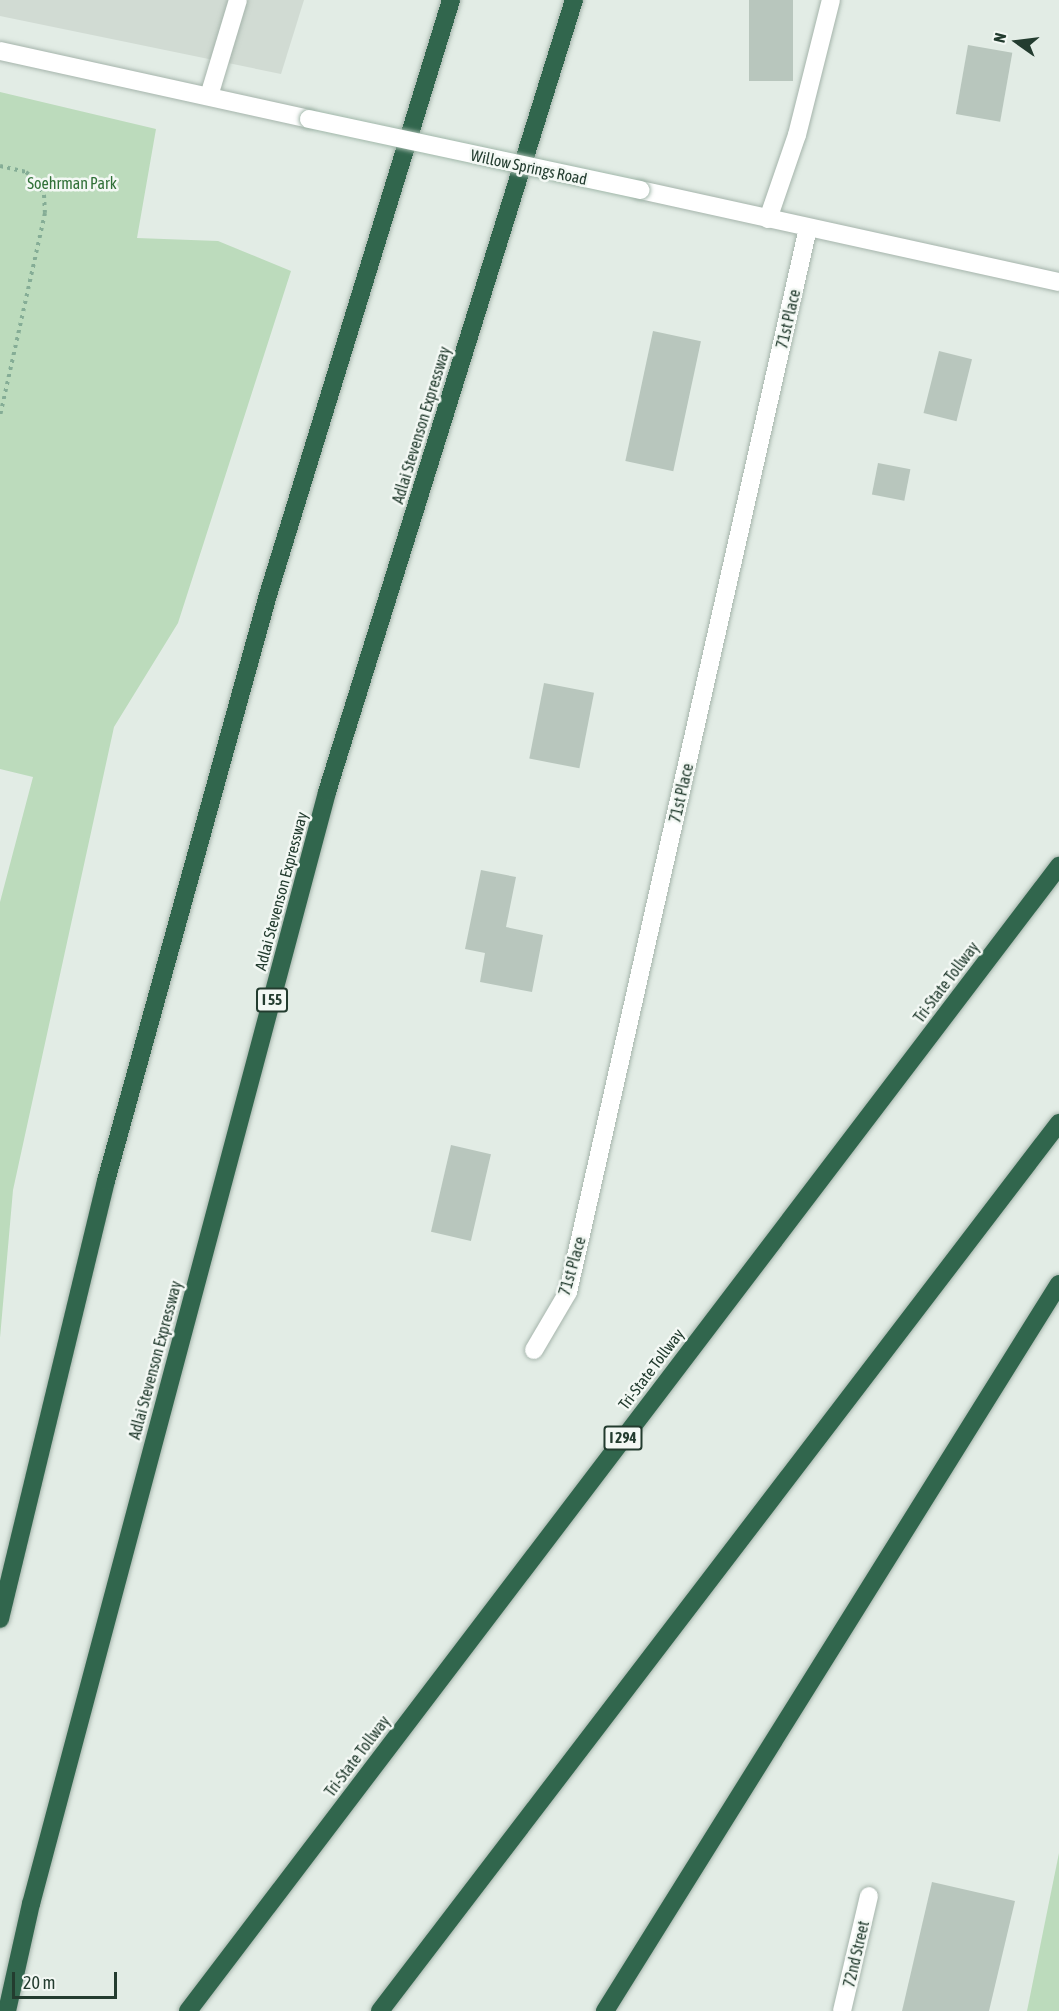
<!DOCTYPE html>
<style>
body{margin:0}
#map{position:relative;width:1059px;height:2011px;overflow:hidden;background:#e2ece5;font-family:"Asap Condensed",sans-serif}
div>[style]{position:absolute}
.built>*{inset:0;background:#d1dbd3}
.green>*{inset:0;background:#bcdbbc}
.building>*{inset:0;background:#b8c6bd;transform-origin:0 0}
.path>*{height:4px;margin-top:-2px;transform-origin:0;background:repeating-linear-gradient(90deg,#85ad96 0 3px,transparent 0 7.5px)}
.roads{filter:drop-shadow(0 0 2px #a5b4ab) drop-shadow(0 0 2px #a5b4ab)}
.service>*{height:18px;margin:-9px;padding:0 9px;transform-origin:9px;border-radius:9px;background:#fff}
.minor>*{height:18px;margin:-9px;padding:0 9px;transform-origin:9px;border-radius:9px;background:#fff}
.secondary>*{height:18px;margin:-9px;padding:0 9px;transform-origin:9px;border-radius:9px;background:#fff}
.motorway>*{height:18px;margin:-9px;padding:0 9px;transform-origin:9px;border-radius:9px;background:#31664d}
.bridges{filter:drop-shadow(0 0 2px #a1b7aa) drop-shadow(0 0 2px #a1b7aa)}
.secondary-bridge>*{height:18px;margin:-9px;padding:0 9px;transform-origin:9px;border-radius:9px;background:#fff}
span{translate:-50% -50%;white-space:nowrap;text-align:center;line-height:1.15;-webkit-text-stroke:5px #f3f8f4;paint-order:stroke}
.shield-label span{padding:2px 4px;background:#f3f8f4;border:2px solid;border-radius:4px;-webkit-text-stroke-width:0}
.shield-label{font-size:15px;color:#233c2f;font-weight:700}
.street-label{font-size:16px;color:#233c2f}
.park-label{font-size:16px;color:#307037}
.north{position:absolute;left:987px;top:12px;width:60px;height:60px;-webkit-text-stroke:4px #f3f8f4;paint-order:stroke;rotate:284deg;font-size:16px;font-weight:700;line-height:24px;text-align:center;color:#233c2f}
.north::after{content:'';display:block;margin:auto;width:21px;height:27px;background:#233c2f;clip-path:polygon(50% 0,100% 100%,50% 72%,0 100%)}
.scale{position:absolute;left:12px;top:1972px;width:105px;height:27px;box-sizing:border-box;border:3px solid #233c2f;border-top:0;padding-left:8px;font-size:18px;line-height:21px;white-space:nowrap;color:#233c2f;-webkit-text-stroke:4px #f3f8f4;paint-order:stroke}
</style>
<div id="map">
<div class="built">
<div style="clip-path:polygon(0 0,304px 0,281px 74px,0 16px)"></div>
</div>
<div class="green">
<div style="clip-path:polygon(0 92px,156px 129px,137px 238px,218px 241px,291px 271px,178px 623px,114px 727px,13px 1190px,0 1338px,0 902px,33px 777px,0 769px)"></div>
<div style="clip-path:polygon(1059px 1853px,1059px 2011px,1027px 2011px)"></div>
</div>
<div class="building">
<div style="left:749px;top:0;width:44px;height:81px"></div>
<div style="left:968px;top:45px;width:45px;height:70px;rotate:10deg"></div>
<div style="left:653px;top:331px;width:49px;height:133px;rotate:12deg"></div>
<div style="left:939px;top:351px;width:34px;height:64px;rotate:14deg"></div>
<div style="left:878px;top:463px;width:33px;height:32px;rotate:11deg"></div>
<div style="left:544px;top:683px;width:51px;height:77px;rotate:11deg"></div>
<div style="clip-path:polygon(481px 870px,516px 877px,506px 927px,543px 935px,532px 992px,480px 982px,485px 953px,465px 949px)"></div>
<div style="left:451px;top:1145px;width:41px;height:89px;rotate:13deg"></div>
<div style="clip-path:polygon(932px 1882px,1015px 1901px,989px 2011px,902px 2011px)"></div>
</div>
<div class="path">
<div style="left:0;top:166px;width:27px;rotate:13deg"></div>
<div style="left:26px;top:172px;width:15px;rotate:42deg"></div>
<div style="left:37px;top:182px;width:15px;rotate:62deg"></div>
<div style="left:44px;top:195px;width:18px;rotate:87deg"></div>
<div style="left:45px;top:213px;width:208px;rotate:102.5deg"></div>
</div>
<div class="roads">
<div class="service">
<div style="left:209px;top:96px;width:100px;rotate:-73.2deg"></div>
<div style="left:768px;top:219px;width:89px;rotate:-71deg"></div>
<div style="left:797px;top:135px;width:139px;rotate:-75.9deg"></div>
</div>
<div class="minor">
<div style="left:534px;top:1350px;width:67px;rotate:-59.6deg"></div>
<div style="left:568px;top:1292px;width:1091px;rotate:-77.29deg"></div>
<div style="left:842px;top:2011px;width:118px;rotate:-76.8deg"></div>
</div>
<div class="secondary">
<div style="left:0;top:51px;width:316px;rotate:12.4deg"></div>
<div style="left:640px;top:190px;width:429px;rotate:12.4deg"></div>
</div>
<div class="motorway">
<div style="left:0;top:1619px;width:451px;rotate:-76.4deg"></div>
<div style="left:106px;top:1181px;width:608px;rotate:-74.55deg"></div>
<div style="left:268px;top:595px;width:623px;rotate:-72.9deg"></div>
<div style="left:7px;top:2011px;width:110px;rotate:-77.4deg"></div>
<div style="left:31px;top:1904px;width:1151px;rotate:-75.09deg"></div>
<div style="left:327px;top:792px;width:830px;rotate:-72.68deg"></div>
<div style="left:188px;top:2011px;width:1439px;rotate:-52.74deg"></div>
<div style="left:380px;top:2011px;width:1118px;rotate:-52.6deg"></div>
<div style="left:605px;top:2011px;width:857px;rotate:-58.02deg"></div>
</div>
</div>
<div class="bridges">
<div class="secondary-bridge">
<div style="left:309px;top:119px;width:339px;rotate:12.1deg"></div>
</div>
</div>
<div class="shield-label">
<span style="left:272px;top:1000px">I 55</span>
<span style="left:623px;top:1438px">I 294</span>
</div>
<div class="street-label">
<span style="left:529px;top:167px;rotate:12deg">Willow Springs Road</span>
<span style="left:788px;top:319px;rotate:-77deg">71st Place</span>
<span style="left:421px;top:425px;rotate:-73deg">Adlai Stevenson Expressway</span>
<span style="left:681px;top:793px;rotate:-77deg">71st Place</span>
<span style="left:281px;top:891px;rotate:-75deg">Adlai Stevenson Expressway</span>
<span style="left:946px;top:982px;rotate:-53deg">Tri-State Tollway</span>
<span style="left:572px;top:1266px;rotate:-74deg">71st Place</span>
<span style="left:155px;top:1360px;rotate:-75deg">Adlai Stevenson Expressway</span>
<span style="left:651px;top:1369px;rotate:-53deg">Tri-State Tollway</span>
<span style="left:357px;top:1756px;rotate:-53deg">Tri-State Tollway</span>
<span style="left:856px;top:1954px;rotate:-77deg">72nd Street</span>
</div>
<div class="park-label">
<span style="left:72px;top:183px">Soehrman Park</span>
</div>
<div class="north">N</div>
<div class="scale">20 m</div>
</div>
